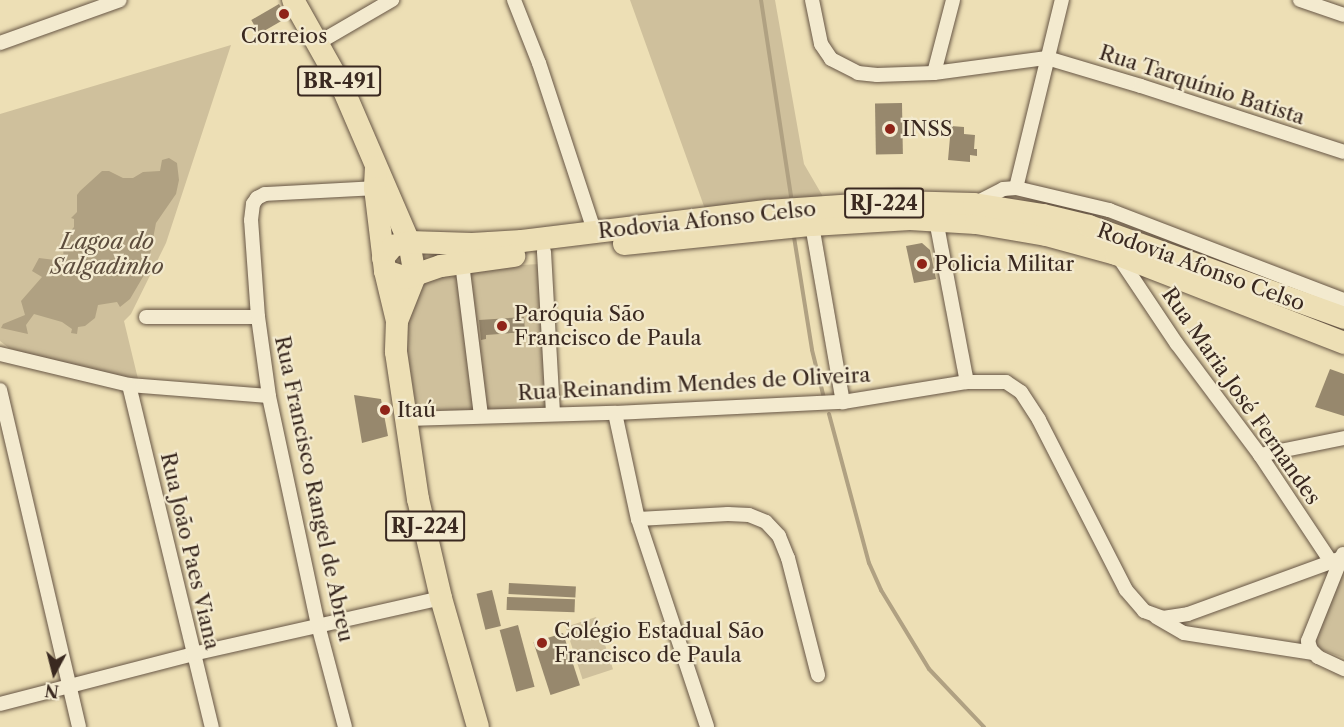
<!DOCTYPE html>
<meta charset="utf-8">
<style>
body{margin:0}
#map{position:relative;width:1344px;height:727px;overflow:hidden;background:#eddfb5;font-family:"Libre Caslon Text",serif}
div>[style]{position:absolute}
.green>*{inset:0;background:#cfc09c;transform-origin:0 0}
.water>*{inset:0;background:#b0a182}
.stream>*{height:4px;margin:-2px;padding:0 2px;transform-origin:2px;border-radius:2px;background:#b0a182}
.building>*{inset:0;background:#97886d;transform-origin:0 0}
.roads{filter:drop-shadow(0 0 2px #675645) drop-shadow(0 0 2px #675645)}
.street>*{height:14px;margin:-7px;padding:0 7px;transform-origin:7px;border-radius:7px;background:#f3eacf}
.primary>*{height:22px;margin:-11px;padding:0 11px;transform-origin:11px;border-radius:11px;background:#eddfb5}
.dots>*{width:16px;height:16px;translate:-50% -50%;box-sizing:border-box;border:3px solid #f3eacf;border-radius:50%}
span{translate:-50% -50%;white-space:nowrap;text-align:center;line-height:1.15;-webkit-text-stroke:4.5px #f3eacf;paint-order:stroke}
.shield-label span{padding:2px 4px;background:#f3eacf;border:2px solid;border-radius:4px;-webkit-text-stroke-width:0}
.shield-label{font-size:20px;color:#3a2920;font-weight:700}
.poi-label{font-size:21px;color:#3a2920}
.left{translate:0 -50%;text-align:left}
.street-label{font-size:21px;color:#3a2920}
.water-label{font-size:22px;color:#5d4d3d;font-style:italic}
.north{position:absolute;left:24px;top:643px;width:60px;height:60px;-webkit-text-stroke:4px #f3eacf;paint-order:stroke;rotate:187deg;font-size:16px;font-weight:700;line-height:24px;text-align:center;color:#3a2920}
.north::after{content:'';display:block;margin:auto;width:21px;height:27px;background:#3a2920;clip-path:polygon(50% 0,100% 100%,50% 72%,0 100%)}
</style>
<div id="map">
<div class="green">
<div style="clip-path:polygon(630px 0,775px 0,804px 164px,825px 200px,705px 209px)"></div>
<div style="clip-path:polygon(231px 45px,166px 243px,131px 314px,124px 321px,138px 379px,131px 381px,56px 364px,9px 348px,0 341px,0 114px)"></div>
<div style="clip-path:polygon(541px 264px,547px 408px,417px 411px,407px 351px,407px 316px,421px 285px,454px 268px)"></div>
<div style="clip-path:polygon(1344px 560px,1344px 658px,1316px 648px,1313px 642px)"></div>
<div style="left:596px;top:617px;width:55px;height:32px;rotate:72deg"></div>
</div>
<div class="water">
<div style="clip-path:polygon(169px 158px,177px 163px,179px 180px,176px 194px,156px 223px,147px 270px,130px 299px,120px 307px,117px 302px,98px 305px,95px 318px,85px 326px,78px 327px,77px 334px,71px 333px,72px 329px,62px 322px,34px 314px,26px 325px,28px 334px,1px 328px,3px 324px,25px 315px,21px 301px,42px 277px,32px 271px,39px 258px,63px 261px,64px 239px,74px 227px,74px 219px,71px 218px,77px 212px,77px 195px,80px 191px,102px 171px,109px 171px,123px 178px,133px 178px,143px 172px,160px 171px,162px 160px)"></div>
</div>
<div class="stream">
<div style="left:761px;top:0;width:204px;rotate:81.3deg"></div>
<div style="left:794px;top:237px;width:114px;rotate:80.9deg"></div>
<div style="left:812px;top:350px;width:49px;rotate:76deg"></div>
<div style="left:829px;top:414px;width:154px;rotate:75deg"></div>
<div style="left:869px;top:563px;width:30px;rotate:66deg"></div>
<div style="left:881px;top:590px;width:92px;rotate:58.7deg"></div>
<div style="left:929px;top:669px;width:80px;rotate:46.5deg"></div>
</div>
<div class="building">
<div style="left:279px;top:4px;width:16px;height:32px;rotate:60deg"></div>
<div style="left:902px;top:103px;width:51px;height:27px;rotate:89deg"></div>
<div style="clip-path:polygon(951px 126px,964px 127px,964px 134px,975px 135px,974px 149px,977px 149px,977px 156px,970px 155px,970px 162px,948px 160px)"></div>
<div style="clip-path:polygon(922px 243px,930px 250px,936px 279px,914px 283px,906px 246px)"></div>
<div style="clip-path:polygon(524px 317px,525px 332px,486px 335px,486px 339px,481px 340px,479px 320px)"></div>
<div style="clip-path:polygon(1330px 369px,1344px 374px,1344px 416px,1315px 407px)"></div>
<div style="clip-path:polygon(354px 395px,381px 399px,388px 436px,362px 443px)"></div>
<div style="left:509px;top:583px;width:67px;height:11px;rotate:3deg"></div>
<div style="left:492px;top:590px;width:37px;height:16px;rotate:76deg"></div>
<div style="left:507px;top:597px;width:68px;height:13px;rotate:2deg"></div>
<div style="left:518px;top:625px;width:64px;height:19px;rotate:75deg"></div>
<div style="left:563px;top:633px;width:55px;height:31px;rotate:72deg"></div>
</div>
<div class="roads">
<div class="street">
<div style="left:514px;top:0;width:68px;rotate:68.4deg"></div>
<div style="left:539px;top:63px;width:179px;rotate:71.8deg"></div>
<div style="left:812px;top:0;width:45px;rotate:78.4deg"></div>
<div style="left:821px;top:44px;width:18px;rotate:56deg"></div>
<div style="left:831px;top:59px;width:30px;rotate:27deg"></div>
<div style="left:858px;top:73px;width:19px;rotate:6deg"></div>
<div style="left:877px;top:75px;width:57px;rotate:-2deg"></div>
<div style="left:934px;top:73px;width:114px;rotate:-7.6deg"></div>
<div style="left:1047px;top:58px;width:98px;rotate:16.6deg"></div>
<div style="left:1141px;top:86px;width:213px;rotate:18deg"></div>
<div style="left:1300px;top:0;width:46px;rotate:18.8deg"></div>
<div style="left:0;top:43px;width:127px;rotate:-19.7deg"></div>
<div style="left:318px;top:43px;width:86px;rotate:-30.2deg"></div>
<div style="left:934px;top:73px;width:75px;rotate:-75.4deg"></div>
<div style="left:1016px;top:188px;width:194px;rotate:-76.3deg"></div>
<div style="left:974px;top:204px;width:33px;rotate:-27deg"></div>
<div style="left:1003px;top:189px;width:13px;rotate:-4deg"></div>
<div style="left:1016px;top:188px;width:96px;rotate:13.3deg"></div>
<div style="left:1109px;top:210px;width:252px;rotate:21deg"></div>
<div style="left:936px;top:220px;width:165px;rotate:79.2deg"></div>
<div style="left:812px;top:225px;width:180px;rotate:80.1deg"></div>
<div style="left:544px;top:252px;width:161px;rotate:86.8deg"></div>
<div style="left:1118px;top:256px;width:106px;rotate:56.2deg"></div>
<div style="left:1177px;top:344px;width:139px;rotate:53.2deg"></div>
<div style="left:1260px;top:455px;width:128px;rotate:56.4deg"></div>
<div style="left:462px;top:263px;width:154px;rotate:82.9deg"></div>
<div style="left:146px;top:317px;width:112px"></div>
<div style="left:0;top:354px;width:133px;rotate:13.5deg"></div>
<div style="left:129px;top:385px;width:140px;rotate:4.5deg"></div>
<div style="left:129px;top:385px;width:352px;rotate:76.4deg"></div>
<div style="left:0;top:390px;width:346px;rotate:76.8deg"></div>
<div style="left:615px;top:413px;width:108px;rotate:77.8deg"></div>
<div style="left:638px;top:519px;width:219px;rotate:71.6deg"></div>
<div style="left:407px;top:419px;width:208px;rotate:-1.7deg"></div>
<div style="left:615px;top:413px;width:228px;rotate:-2.8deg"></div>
<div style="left:843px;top:402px;width:126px;rotate:-9.2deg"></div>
<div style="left:967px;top:382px;width:39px"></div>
<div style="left:1006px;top:382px;width:18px;rotate:34deg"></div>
<div style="left:1021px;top:392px;width:33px;rotate:57deg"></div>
<div style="left:1039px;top:420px;width:191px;rotate:62.9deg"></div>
<div style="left:1126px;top:590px;width:28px;rotate:49deg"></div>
<div style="left:1144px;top:611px;width:20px;rotate:20deg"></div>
<div style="left:1163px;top:618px;width:25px;rotate:-9deg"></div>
<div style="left:1188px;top:614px;width:164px;rotate:-20deg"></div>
<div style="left:1260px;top:455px;width:86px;rotate:-11.4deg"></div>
<div style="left:638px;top:519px;width:90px;rotate:-3.2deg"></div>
<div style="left:728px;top:514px;width:21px;rotate:3deg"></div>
<div style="left:749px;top:515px;width:18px;rotate:22deg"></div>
<div style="left:766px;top:522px;width:19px;rotate:47deg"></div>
<div style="left:779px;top:536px;width:24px;rotate:68deg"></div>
<div style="left:788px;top:558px;width:121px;rotate:75.6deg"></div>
<div style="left:1343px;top:554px;width:94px;rotate:111.9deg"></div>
<div style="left:1308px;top:641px;width:9px;rotate:72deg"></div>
<div style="left:1311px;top:650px;width:10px;rotate:45deg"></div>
<div style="left:1318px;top:657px;width:29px;rotate:25deg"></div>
<div style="left:1156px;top:617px;width:32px;rotate:30deg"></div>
<div style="left:1184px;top:633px;width:131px;rotate:8.8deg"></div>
<div style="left:0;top:704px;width:199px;rotate:-14.5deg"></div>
<div style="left:193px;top:654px;width:254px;rotate:-12.7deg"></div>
<div style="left:345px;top:727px;width:106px;rotate:-104.8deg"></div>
<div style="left:318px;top:625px;width:234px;rotate:-102.1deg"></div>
<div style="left:269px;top:396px;width:80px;rotate:-97.9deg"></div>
<div style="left:258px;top:317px;width:97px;rotate:-94.1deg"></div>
<div style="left:251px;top:220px;width:16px;rotate:-83deg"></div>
<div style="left:253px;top:204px;width:7px;rotate:-56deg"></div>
<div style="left:257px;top:198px;width:9px;rotate:-27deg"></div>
<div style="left:265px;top:194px;width:110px;rotate:-3.1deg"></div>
</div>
<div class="primary">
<div style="left:293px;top:0;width:104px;rotate:60.7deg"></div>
<div style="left:344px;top:91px;width:164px;rotate:66.7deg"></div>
<div style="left:409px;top:242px;width:35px;rotate:80deg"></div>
<div style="left:415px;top:276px;width:48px;rotate:111.8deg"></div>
<div style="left:376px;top:167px;width:21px;rotate:93deg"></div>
<div style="left:375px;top:188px;width:84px;rotate:83.1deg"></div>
<div style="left:385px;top:271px;width:51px;rotate:76.5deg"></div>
<div style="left:397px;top:321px;width:31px;rotate:92deg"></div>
<div style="left:396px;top:352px;width:149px;rotate:81.5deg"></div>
<div style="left:418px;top:499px;width:102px;rotate:76.9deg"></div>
<div style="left:441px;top:598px;width:134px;rotate:74deg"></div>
<div style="left:624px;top:244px;width:189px;rotate:-5.8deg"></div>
<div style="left:812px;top:225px;width:98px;rotate:-3.5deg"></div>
<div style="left:910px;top:219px;width:66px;rotate:3.5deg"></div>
<div style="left:976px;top:223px;width:71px;rotate:9.7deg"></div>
<div style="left:1046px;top:235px;width:73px;rotate:15.2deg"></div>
<div style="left:1116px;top:254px;width:245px;rotate:21.3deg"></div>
<div style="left:383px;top:258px;width:16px;rotate:-50deg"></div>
<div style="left:393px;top:246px;width:16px;rotate:-14deg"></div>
<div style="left:409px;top:242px;width:63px;rotate:1.8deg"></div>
<div style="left:472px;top:244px;width:50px;rotate:-3.4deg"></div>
<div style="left:522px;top:241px;width:248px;rotate:-7deg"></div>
<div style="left:768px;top:211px;width:131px;rotate:-3.9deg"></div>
<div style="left:899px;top:202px;width:75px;rotate:1.5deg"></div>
<div style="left:974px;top:204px;width:70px;rotate:9.1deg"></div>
<div style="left:1043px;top:215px;width:47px;rotate:13.4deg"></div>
<div style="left:1089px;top:226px;width:271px;rotate:19.8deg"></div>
<div style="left:385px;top:271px;width:22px;rotate:18deg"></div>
<div style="left:406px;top:278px;width:37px;rotate:-19deg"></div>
<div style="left:441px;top:266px;width:74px;rotate:-7.8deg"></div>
</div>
</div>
<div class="dots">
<div style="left:284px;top:14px;background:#8f2418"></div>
<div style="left:890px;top:129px;background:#8f2418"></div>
<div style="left:922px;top:264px;background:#8f2418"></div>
<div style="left:502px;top:326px;background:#8f2418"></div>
<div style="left:385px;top:410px;background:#8f2418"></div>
<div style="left:542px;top:643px;background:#8f2418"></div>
</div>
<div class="shield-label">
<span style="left:339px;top:81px">BR-491</span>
<span style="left:884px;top:203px">RJ-224</span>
<span style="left:425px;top:526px">RJ-224</span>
</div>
<div class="poi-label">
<span style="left:284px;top:36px">Correios</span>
<span class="left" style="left:902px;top:129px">INSS</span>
<span class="left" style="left:934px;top:264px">Policia Militar</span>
<span class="left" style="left:514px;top:326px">Paróquia São<br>Francisco de Paula</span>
<span class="left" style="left:397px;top:410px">Itaú</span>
<span class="left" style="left:554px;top:643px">Colégio Estadual São<br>Francisco de Paula</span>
</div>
<div class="street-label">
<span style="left:1202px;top:85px;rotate:18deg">Rua Tarquínio Batista</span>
<span style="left:707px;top:220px;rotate:-6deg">Rodovia Afonso Celso</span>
<span style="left:1201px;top:267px;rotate:20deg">Rodovia Afonso Celso</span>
<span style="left:694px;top:384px;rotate:-3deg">Rua Reinandim Mendes de Oliveira</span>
<span style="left:1241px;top:396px;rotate:55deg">Rua Maria José Fernandes</span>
<span style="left:314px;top:489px;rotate:78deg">Rua Francisco Rangel de Abreu</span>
<span style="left:190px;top:551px;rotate:77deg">Rua João Paes Viana</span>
</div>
<div class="water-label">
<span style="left:107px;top:254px">Lagoa do<br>Salgadinho</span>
</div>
<div class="north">N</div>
</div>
